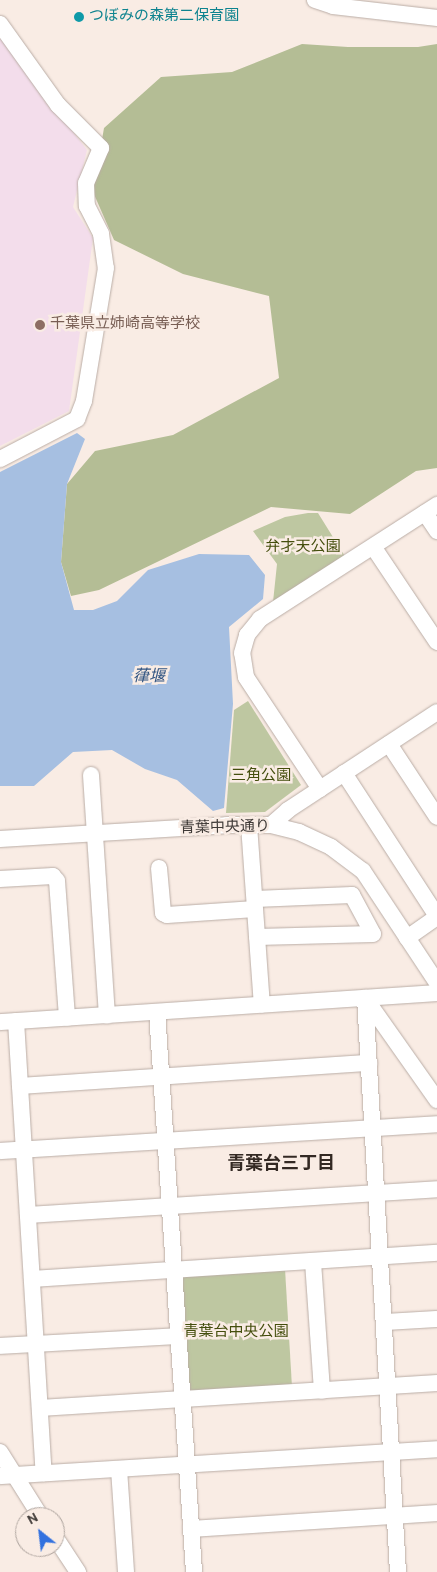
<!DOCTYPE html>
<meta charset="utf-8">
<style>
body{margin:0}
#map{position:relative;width:437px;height:1572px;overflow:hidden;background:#f9ece4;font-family:Overpass,"Noto Sans JP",sans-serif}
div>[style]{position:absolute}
.education>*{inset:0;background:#f3ddeb}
.green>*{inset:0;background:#bec7a1}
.forest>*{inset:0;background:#b4bd95}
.water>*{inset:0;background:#a6bfe1}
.roads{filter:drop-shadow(0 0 1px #baada6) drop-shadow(0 0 1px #baada6)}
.minor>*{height:16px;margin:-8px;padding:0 8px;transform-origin:8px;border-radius:8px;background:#fff}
.dots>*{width:14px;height:14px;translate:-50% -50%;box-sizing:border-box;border:2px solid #f9ece4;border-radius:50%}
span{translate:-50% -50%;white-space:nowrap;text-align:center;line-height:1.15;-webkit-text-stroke:5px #f9ece4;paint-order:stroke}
.culture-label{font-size:15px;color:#0d838f}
.left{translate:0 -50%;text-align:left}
.education-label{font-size:15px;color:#785e54}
.park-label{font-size:15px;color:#444e0d}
.street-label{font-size:15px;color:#3f3a37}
.water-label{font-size:16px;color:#305381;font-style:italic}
.quarter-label{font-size:18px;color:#332923;font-weight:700}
.north{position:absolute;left:15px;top:1507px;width:50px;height:50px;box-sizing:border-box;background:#f9ece4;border:1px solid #afa59f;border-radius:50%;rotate:331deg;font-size:14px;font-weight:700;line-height:20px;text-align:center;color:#3f3a37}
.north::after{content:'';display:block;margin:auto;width:18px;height:22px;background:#3271df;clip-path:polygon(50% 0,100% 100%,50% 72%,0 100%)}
</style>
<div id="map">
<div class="education">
<div style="clip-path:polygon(0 38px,87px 150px,73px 207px,93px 238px,69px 411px,0 446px)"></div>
</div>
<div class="green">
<div style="clip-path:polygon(308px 513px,318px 513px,346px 558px,273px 602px,277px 564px,253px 531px,285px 517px)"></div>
<div style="clip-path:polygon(248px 701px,301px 785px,265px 812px,226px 813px,234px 710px)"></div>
<div style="clip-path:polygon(285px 1269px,292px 1387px,191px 1395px,186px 1390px,179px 1278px,183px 1275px)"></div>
</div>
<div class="forest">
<div style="clip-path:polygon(302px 44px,348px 47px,418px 47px,437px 44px,437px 468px,416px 471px,350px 514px,271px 507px,99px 590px,71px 596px,61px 562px,67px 484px,95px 451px,173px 435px,279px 378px,269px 296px,183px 274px,114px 240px,93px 192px,104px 128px,161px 77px,232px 72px)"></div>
</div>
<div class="water">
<div style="clip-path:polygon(77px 433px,85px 439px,67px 484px,61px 562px,74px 610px,93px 610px,117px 601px,148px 570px,199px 554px,249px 555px,265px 575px,263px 599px,229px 627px,233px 704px,224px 808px,213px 811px,177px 780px,145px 769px,112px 750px,73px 752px,34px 786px,0 786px,0 472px)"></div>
</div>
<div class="roads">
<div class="minor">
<div style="left:315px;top:0;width:19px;rotate:18deg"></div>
<div style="left:333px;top:6px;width:105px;rotate:6.6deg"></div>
<div style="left:0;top:24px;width:100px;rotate:54.4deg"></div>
<div style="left:58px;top:105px;width:61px;rotate:45deg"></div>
<div style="left:101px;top:148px;width:38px;rotate:113deg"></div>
<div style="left:86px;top:183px;width:23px;rotate:88deg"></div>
<div style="left:87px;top:206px;width:31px;rotate:63deg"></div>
<div style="left:101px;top:234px;width:34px;rotate:82deg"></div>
<div style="left:106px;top:268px;width:135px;rotate:99.4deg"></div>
<div style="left:84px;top:401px;width:19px;rotate:111deg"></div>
<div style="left:77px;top:419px;width:87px;rotate:152.5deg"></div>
<div style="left:425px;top:513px;width:22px;rotate:56deg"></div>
<div style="left:374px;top:548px;width:113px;rotate:56.2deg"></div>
<div style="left:389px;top:744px;width:87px;rotate:56.7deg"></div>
<div style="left:344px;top:773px;width:171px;rotate:57deg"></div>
<div style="left:91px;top:775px;width:241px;rotate:86.2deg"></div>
<div style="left:320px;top:789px;width:134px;rotate:-123.5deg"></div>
<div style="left:246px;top:677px;width:24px;rotate:-99deg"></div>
<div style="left:242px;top:653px;width:19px;rotate:-74deg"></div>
<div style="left:247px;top:635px;width:21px;rotate:-51deg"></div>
<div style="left:260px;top:619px;width:211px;rotate:-32.8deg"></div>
<div style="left:249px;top:825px;width:180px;rotate:85.9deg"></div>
<div style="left:271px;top:825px;width:23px;rotate:-41deg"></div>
<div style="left:288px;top:810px;width:178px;rotate:-33.3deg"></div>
<div style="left:0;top:839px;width:227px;rotate:-3.5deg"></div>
<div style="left:227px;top:825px;width:44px"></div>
<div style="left:271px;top:825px;width:29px;rotate:14deg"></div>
<div style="left:299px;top:832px;width:35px;rotate:25deg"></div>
<div style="left:331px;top:847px;width:40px;rotate:37deg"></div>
<div style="left:363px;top:871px;width:134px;rotate:56.5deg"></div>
<div style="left:159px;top:868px;width:45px;rotate:84.9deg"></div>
<div style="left:163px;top:913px;width:4px;rotate:27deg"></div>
<div style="left:167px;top:915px;width:88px;rotate:-3.9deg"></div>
<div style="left:0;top:879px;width:53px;rotate:-3.2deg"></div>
<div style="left:53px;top:876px;width:6px;rotate:51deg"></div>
<div style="left:57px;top:881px;width:137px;rotate:85.8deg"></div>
<div style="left:255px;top:899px;width:97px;rotate:-2.4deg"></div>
<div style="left:352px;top:895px;width:44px;rotate:61.7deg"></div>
<div style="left:373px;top:934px;width:116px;rotate:178.5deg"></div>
<div style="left:407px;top:938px;width:37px;rotate:-35deg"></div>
<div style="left:365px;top:998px;width:575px;rotate:86.71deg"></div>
<div style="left:365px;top:998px;width:125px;rotate:54.8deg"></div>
<div style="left:157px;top:1012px;width:561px;rotate:86.22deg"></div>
<div style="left:16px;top:1021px;width:453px;rotate:86.5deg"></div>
<div style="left:0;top:1022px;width:438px;rotate:-3.8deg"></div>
<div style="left:20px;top:1086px;width:350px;rotate:-3.8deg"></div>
<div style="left:0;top:1151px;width:438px;rotate:-3.5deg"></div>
<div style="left:28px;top:1215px;width:410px;rotate:-3.6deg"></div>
<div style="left:313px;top:1262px;width:129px;rotate:86deg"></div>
<div style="left:32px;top:1279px;width:406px;rotate:-3.7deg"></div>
<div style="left:385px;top:1322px;width:52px;rotate:-3.3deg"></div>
<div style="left:0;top:1346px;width:178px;rotate:-3.2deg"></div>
<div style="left:40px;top:1408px;width:398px;rotate:-3.6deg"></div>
<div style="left:0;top:1452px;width:77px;rotate:57.8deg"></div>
<div style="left:119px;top:1469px;width:103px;rotate:86.1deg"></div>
<div style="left:0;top:1476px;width:438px;rotate:-3.5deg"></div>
<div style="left:191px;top:1529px;width:247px;rotate:-3.7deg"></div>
<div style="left:55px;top:1537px;width:42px;rotate:56.7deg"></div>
</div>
</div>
<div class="dots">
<div style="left:79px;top:17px;background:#0f9aa8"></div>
<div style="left:40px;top:325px;background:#8d6e63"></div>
</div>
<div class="culture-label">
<span class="left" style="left:89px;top:17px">つぼみの森第二保育園</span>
</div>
<div class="education-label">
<span class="left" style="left:50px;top:325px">千葉県立姉崎高等学校</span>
</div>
<div class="park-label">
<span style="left:303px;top:548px">弁才天公園</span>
<span style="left:261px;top:777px">三角公園</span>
<span style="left:236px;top:1333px">青葉台中央公園</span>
</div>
<div class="street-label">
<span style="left:225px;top:828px;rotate:-1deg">青葉中央通り</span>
</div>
<div class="water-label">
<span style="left:149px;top:677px">葎堰</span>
</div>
<div class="quarter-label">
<span style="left:281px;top:1165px">青葉台三丁目</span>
</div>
<div class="north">N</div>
</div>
